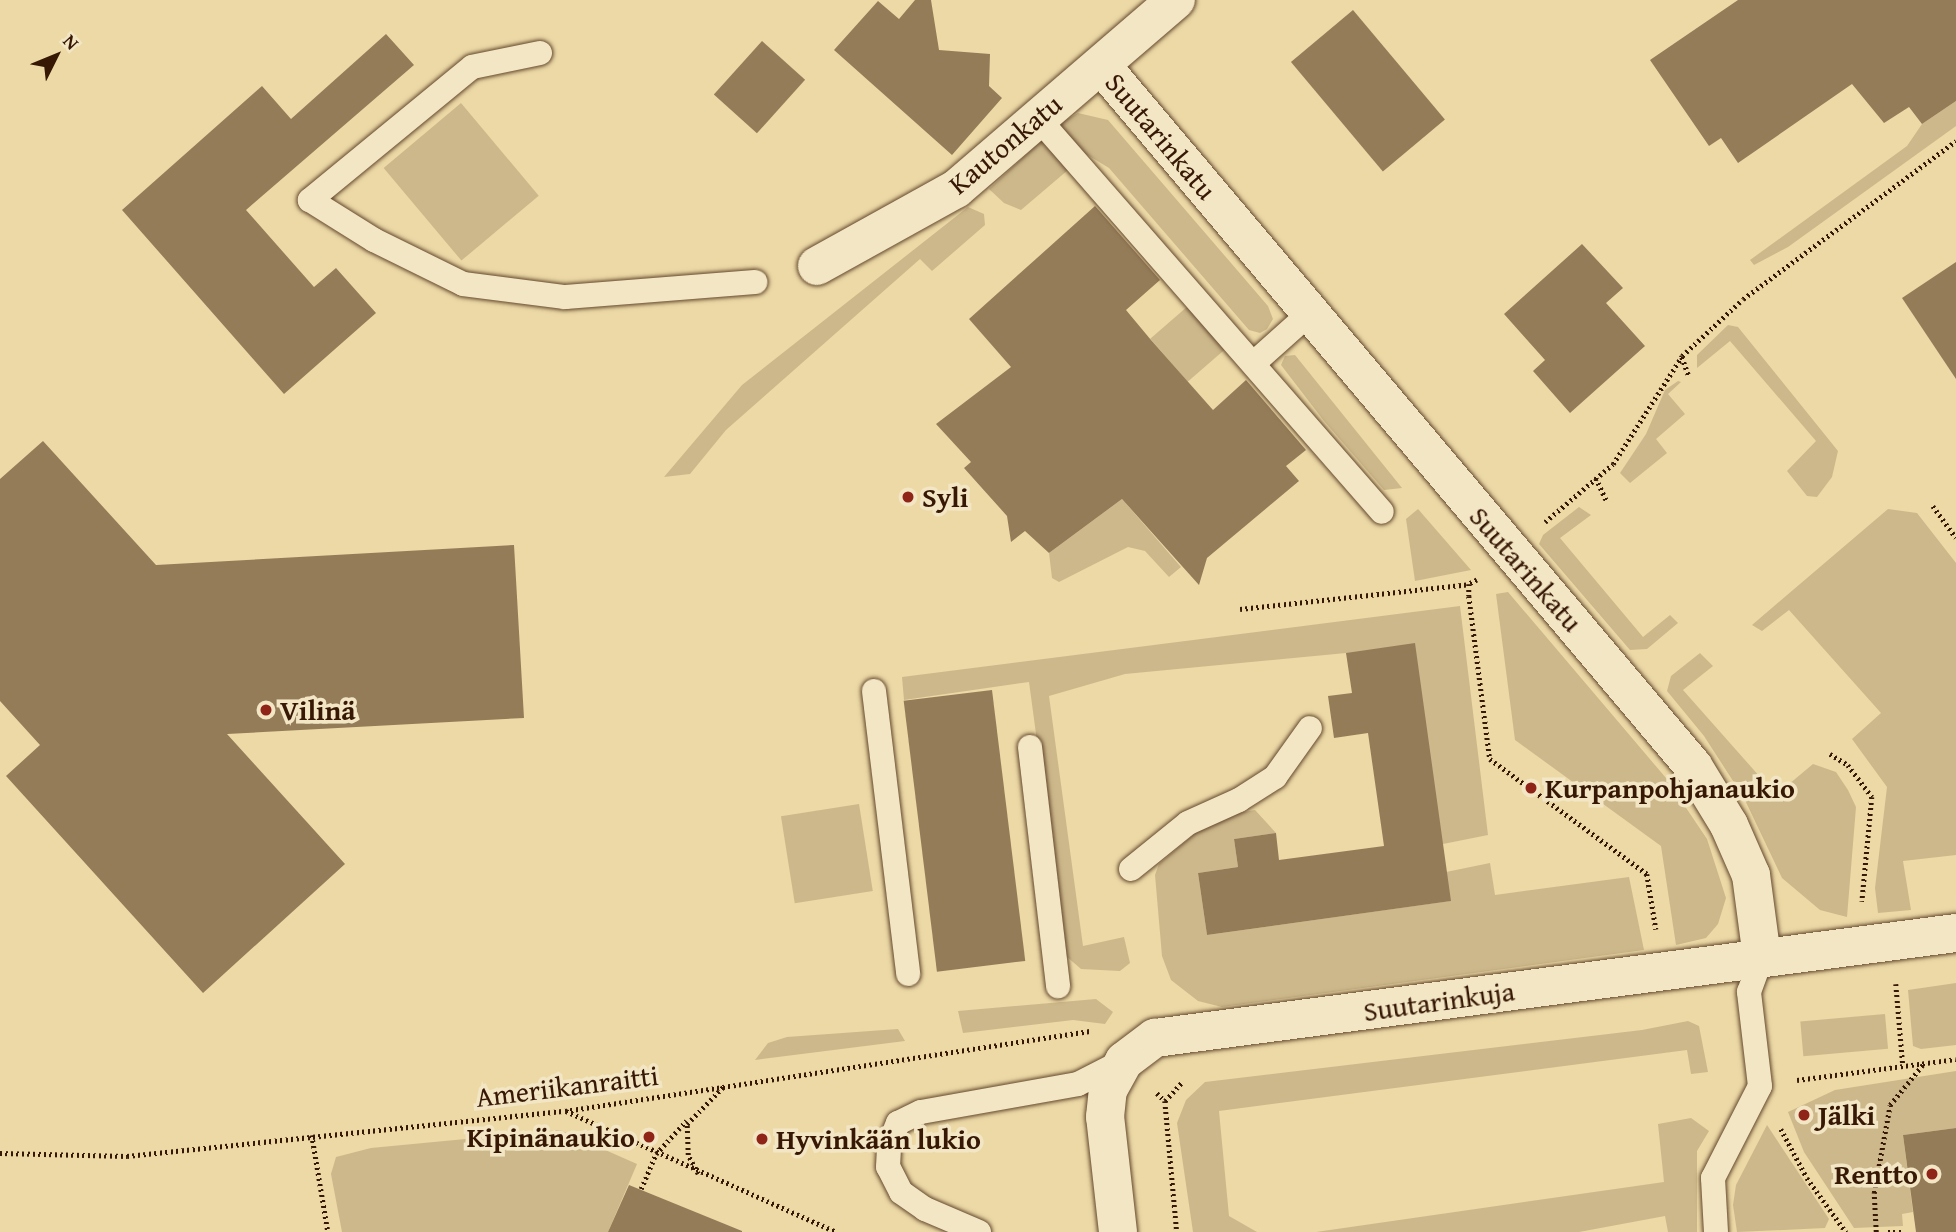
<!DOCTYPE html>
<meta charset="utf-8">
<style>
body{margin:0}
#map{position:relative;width:1956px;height:1232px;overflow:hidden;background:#ecd9a6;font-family:"Gentium Book Plus",serif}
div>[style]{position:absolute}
.green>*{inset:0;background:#cdb88b;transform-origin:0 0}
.building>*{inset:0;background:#957c59;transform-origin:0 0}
.path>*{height:4.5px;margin-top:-2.25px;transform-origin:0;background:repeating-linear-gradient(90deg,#371805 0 2px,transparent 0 5.5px)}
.roads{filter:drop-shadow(0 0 2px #64482d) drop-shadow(0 0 2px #64482d)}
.lane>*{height:24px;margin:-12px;padding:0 12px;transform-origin:12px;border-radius:12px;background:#f3e6c5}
.street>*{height:38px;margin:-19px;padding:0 19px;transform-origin:19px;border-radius:19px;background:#f3e6c5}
.dots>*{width:19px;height:19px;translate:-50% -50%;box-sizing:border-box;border:4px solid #f3e6c5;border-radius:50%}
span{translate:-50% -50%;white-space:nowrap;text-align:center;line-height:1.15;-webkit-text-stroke:7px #f3e6c5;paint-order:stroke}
.street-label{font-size:28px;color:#371805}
.poi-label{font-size:28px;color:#371805;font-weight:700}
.left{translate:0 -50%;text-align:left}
.right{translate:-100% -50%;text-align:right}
.north{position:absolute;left:21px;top:21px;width:70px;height:70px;-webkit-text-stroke:5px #f3e6c5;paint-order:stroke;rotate:47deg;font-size:19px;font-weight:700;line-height:28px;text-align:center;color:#371805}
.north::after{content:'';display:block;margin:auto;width:24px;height:32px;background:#371805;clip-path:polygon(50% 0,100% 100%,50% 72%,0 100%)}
</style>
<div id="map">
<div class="green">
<div style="clip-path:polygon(1956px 101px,1956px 126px,1788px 247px,1754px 265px,1750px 260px,1907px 146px,1922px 124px)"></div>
<div style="left:461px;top:103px;width:121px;height:101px;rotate:50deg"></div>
<div style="clip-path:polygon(1078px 113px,1108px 120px,1268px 306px,1273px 319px,1267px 329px,1260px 333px,1249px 330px,1109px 168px,1086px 154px,1059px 124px)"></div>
<div style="clip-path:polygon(1041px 141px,1068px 170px,1021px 210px,1004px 203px,989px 189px)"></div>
<div style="clip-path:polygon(968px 207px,984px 214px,985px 225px,932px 271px,920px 259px,726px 430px,690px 474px,664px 477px,742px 385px)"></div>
<div style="left:1188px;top:306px;width:57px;height:50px;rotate:49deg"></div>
<div style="clip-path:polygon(1728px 325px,1738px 327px,1838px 451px,1832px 477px,1817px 497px,1807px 496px,1787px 471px,1816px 441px,1730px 341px,1697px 368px,1697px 355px)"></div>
<div style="clip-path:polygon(1295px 355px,1402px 488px,1384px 490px,1324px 421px,1281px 365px,1285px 356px)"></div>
<div style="clip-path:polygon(1678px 381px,1681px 382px,1668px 394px,1685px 414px,1656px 439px,1667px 453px,1630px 483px,1620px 473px,1646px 434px,1665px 390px)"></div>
<div style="clip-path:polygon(1122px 499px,1181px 567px,1169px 577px,1145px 551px,1128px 547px,1059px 582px,1052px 578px,1049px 553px)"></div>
<div style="clip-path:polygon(1579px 507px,1591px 515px,1560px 538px,1643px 637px,1670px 615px,1678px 623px,1647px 649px,1630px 650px,1539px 544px,1543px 535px)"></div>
<div style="clip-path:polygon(1418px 509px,1471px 570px,1415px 581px,1406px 519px)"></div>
<div style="clip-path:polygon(1888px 509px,1917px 513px,1956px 563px,1956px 855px,1903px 861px,1911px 910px,1878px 913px,1875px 888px,1887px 787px,1852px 739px,1881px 713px,1789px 610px,1762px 631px,1752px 625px)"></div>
<div style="clip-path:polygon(1508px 592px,1666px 778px,1707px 839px,1726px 898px,1718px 924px,1706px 938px,1676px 945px,1661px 846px,1515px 740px,1496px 594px)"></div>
<div style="clip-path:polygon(1460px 606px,1488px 835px,1443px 844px,1346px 653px,1125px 674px,1049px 696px,1083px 946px,1124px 937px,1130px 963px,1120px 971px,1081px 969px,1066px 956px,1029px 682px,904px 700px,902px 677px)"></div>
<div style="clip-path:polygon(1700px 653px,1713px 666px,1683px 690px,1776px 795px,1813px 764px,1836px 772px,1848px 790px,1856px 807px,1847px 917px,1820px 910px,1782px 878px,1744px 798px,1704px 736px,1667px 691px,1671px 676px)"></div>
<div style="left:859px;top:804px;width:88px;height:79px;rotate:81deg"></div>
<div style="clip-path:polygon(1255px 810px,1276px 833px,1234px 839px,1238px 867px,1198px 873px,1207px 935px,1450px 901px,1446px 872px,1490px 863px,1495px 895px,1629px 877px,1644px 950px,1222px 1007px,1198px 1001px,1171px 980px,1162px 956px,1155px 875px,1159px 864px,1199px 830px,1221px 816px)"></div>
<div style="clip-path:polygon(1956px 983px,1956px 1045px,1921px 1049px,1913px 1046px,1908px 990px)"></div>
<div style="clip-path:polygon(1096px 999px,1113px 1012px,1105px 1024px,1073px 1020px,963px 1033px,958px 1011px)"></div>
<div style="left:1885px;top:1014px;width:35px;height:85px;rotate:85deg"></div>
<div style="clip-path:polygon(1688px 1021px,1699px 1026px,1708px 1072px,1691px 1074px,1687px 1050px,1219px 1111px,1229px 1216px,1257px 1232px,1193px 1232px,1177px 1123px,1186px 1100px,1205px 1082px,1642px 1030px)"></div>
<div style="clip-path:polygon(898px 1029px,905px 1041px,755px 1060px,768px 1043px,787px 1037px)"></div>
<div style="clip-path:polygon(1956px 1071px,1956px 1128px,1903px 1135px,1913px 1212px,1902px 1214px,1903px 1226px,1854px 1228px,1804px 1152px,1788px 1112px,1835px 1090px)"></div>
<div style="clip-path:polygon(1691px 1118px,1709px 1131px,1697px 1151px,1697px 1232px,1668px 1232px,1665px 1216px,1579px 1232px,1316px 1232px,1664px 1182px,1658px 1124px)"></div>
<div style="clip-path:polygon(1767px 1125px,1829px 1219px,1825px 1228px,1737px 1232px,1733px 1205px,1736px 1185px)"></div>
<div style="clip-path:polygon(560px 1130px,637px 1164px,608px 1232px,342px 1232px,331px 1174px,336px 1157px,371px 1148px)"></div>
</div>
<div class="building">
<div style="clip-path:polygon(915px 0,931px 0,939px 50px,990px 54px,989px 86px,1002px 98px,952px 155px,834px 50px,878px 1px,899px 19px)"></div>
<div style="clip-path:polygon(1738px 0,1956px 0,1956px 101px,1922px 124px,1909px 107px,1884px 123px,1852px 84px,1738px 163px,1721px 138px,1709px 146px,1650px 60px)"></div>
<div style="left:1353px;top:10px;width:143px;height:81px;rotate:50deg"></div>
<div style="clip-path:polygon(386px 34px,414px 65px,246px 210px,314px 287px,336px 268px,376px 313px,284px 394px,122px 210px,262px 86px,291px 119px)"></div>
<div style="left:762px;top:41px;width:58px;height:72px;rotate:42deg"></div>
<div style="clip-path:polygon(1095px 206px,1160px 280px,1126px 310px,1151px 340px,1213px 410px,1246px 380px,1306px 450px,1286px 466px,1299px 481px,1207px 558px,1199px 585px,1122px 499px,1049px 553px,1025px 531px,1011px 542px,1007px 516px,964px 468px,971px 462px,936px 424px,1011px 367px,969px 319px)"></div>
<div style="clip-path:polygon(1582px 244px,1623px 288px,1606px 303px,1645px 346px,1570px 413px,1533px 371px,1545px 360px,1504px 314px)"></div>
<div style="clip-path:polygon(1956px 262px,1956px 379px,1902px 298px)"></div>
<div style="clip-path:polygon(43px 441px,156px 565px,514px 545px,524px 718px,227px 734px,345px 864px,203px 993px,6px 776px,40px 745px,0 701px,0 479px)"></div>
<div style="clip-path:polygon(1415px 643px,1451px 901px,1207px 935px,1198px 873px,1238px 867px,1234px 839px,1276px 833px,1279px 860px,1384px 846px,1368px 733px,1334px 738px,1328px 696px,1352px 693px,1346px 653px)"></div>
<div style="left:992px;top:690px;width:273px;height:89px;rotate:83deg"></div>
<div style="clip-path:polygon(1956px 1128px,1956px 1232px,1916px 1232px,1903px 1135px)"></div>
<div style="clip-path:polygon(629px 1185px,742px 1231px,742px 1232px,608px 1232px)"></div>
</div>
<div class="path">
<div style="left:1682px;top:357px;width:20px;rotate:70deg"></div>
<div style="left:1596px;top:478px;width:26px;rotate:65deg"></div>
<div style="left:1933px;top:506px;width:39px;rotate:54deg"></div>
<div style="left:1545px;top:522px;width:89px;rotate:-40.5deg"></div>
<div style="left:1613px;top:464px;width:128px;rotate:-57.4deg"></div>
<div style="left:1682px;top:356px;width:83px;rotate:-43.1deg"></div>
<div style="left:1743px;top:299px;width:265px;rotate:-36.6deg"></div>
<div style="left:1477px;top:580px;width:9px;rotate:153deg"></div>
<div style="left:1469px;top:584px;width:12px;rotate:90deg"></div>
<div style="left:1469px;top:596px;width:164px;rotate:82.7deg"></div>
<div style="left:1490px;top:759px;width:195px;rotate:36.2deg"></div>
<div style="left:1647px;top:874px;width:56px;rotate:80.7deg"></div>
<div style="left:1240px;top:609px;width:230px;rotate:-6.2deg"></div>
<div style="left:1830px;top:754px;width:21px;rotate:31deg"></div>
<div style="left:1848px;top:765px;width:40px;rotate:53deg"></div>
<div style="left:1872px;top:797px;width:105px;rotate:95.4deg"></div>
<div style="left:1896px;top:984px;width:82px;rotate:85.1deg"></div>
<div style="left:1797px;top:1080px;width:160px;rotate:-7.5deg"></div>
<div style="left:1157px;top:1093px;width:11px;rotate:45deg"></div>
<div style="left:1165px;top:1101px;width:132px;rotate:84.8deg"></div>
<div style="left:1165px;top:1101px;width:27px;rotate:-48deg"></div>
<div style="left:566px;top:1111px;width:296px;rotate:24.1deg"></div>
<div style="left:1781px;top:1129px;width:55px;rotate:62deg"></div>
<div style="left:1807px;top:1178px;width:67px;rotate:54.2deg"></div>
<div style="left:312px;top:1135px;width:98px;rotate:80.6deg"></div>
<div style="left:0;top:1153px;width:127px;rotate:1.4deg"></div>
<div style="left:127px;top:1156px;width:440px;rotate:-5.9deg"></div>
<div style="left:565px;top:1111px;width:531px;rotate:-8.66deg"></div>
<div style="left:698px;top:1174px;width:21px;rotate:-118deg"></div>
<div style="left:688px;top:1155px;width:31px;rotate:-92deg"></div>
<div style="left:687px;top:1124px;width:53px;rotate:-45.8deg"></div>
<div style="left:641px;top:1189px;width:38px;rotate:-67deg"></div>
<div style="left:656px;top:1154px;width:45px;rotate:-47.7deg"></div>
<div style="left:1876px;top:1232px;width:39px;rotate:-93deg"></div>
<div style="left:1874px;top:1193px;width:89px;rotate:-79.7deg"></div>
<div style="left:1890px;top:1105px;width:55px;rotate:-50.9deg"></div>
<div style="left:1888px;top:1232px;width:15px"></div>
</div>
<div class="roads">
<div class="lane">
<div style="left:540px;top:53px;width:69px;rotate:168.4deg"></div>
<div style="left:472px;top:67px;width:210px;rotate:140.6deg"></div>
<div style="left:310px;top:200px;width:75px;rotate:32deg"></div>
<div style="left:374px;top:240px;width:99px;rotate:26.3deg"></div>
<div style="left:463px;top:284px;width:103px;rotate:7.3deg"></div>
<div style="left:565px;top:297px;width:191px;rotate:-4.5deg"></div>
<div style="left:1037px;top:117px;width:524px;rotate:48.87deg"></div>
<div style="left:1254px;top:363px;width:75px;rotate:-41.8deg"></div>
<div style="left:874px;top:691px;width:285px;rotate:83.1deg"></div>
<div style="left:1030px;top:747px;width:241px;rotate:83.3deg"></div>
<div style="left:1131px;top:869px;width:73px;rotate:-38.9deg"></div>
<div style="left:1188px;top:823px;width:56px;rotate:-24.3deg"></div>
<div style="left:1239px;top:800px;width:43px;rotate:-32.6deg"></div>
<div style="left:1275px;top:777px;width:60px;rotate:-54.5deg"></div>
<div style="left:979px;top:1232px;width:59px;rotate:-156.9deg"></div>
<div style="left:925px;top:1209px;width:29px;rotate:-145deg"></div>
<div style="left:901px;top:1192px;width:28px;rotate:-117deg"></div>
<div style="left:888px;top:1167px;width:22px;rotate:-87deg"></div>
<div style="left:889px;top:1145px;width:24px;rotate:-68deg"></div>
<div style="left:898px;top:1123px;width:25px;rotate:-26deg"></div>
<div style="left:921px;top:1112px;width:159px;rotate:-10.1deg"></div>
<div style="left:1078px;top:1084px;width:51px;rotate:-27.1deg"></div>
<div style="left:1716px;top:1232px;width:54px;rotate:-93.2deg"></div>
<div style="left:1713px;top:1178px;width:103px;rotate:-62.9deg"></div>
<div style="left:1760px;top:1086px;width:95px;rotate:-96.7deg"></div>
<div style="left:1749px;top:992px;width:37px;rotate:-70deg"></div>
</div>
<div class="street">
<div style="left:1101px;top:65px;width:918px;rotate:49.82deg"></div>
<div style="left:1693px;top:766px;width:69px;rotate:58.6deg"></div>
<div style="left:1729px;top:825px;width:55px;rotate:66.3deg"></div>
<div style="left:1751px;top:875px;width:83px;rotate:82.4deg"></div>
<div style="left:817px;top:266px;width:159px;rotate:-29deg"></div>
<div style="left:956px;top:189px;width:290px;rotate:-40.7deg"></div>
<div style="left:1118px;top:1232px;width:116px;rotate:-96.4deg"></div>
<div style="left:1105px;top:1117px;width:27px;rotate:-84deg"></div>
<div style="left:1108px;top:1090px;width:33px;rotate:-61deg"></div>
<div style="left:1124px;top:1061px;width:39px;rotate:-37deg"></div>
<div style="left:1155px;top:1038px;width:808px;rotate:-7.47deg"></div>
</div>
</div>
<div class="dots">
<div style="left:908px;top:497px;background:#8f2418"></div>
<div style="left:266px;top:710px;background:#8f2418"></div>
<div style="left:1531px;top:788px;background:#8f2418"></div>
<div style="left:1804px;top:1115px;background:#8f2418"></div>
<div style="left:649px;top:1137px;background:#8f2418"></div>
<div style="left:762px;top:1139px;background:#8f2418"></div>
<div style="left:1932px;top:1174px;background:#8f2418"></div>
</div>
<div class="street-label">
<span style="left:1161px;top:136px;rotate:50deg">Suutarinkatu</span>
<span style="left:1005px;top:144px;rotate:-40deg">Kautonkatu</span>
<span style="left:1526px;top:569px;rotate:49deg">Suutarinkatu</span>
<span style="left:1439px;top:1001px;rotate:-8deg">Suutarinkuja</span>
<span style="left:567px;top:1086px;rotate:-7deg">Ameriikanraitti</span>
</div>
<div class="poi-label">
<span class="left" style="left:922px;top:497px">Syli</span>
<span class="left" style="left:280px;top:710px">Vilinä</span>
<span class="left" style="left:1545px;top:788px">Kurpanpohjanaukio</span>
<span class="left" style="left:1818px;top:1115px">Jälki</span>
<span class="right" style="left:635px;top:1137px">Kipinänaukio</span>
<span class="left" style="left:776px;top:1139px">Hyvinkään lukio</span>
<span class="right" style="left:1918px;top:1174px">Rentto</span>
</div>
<div class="north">N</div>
</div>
